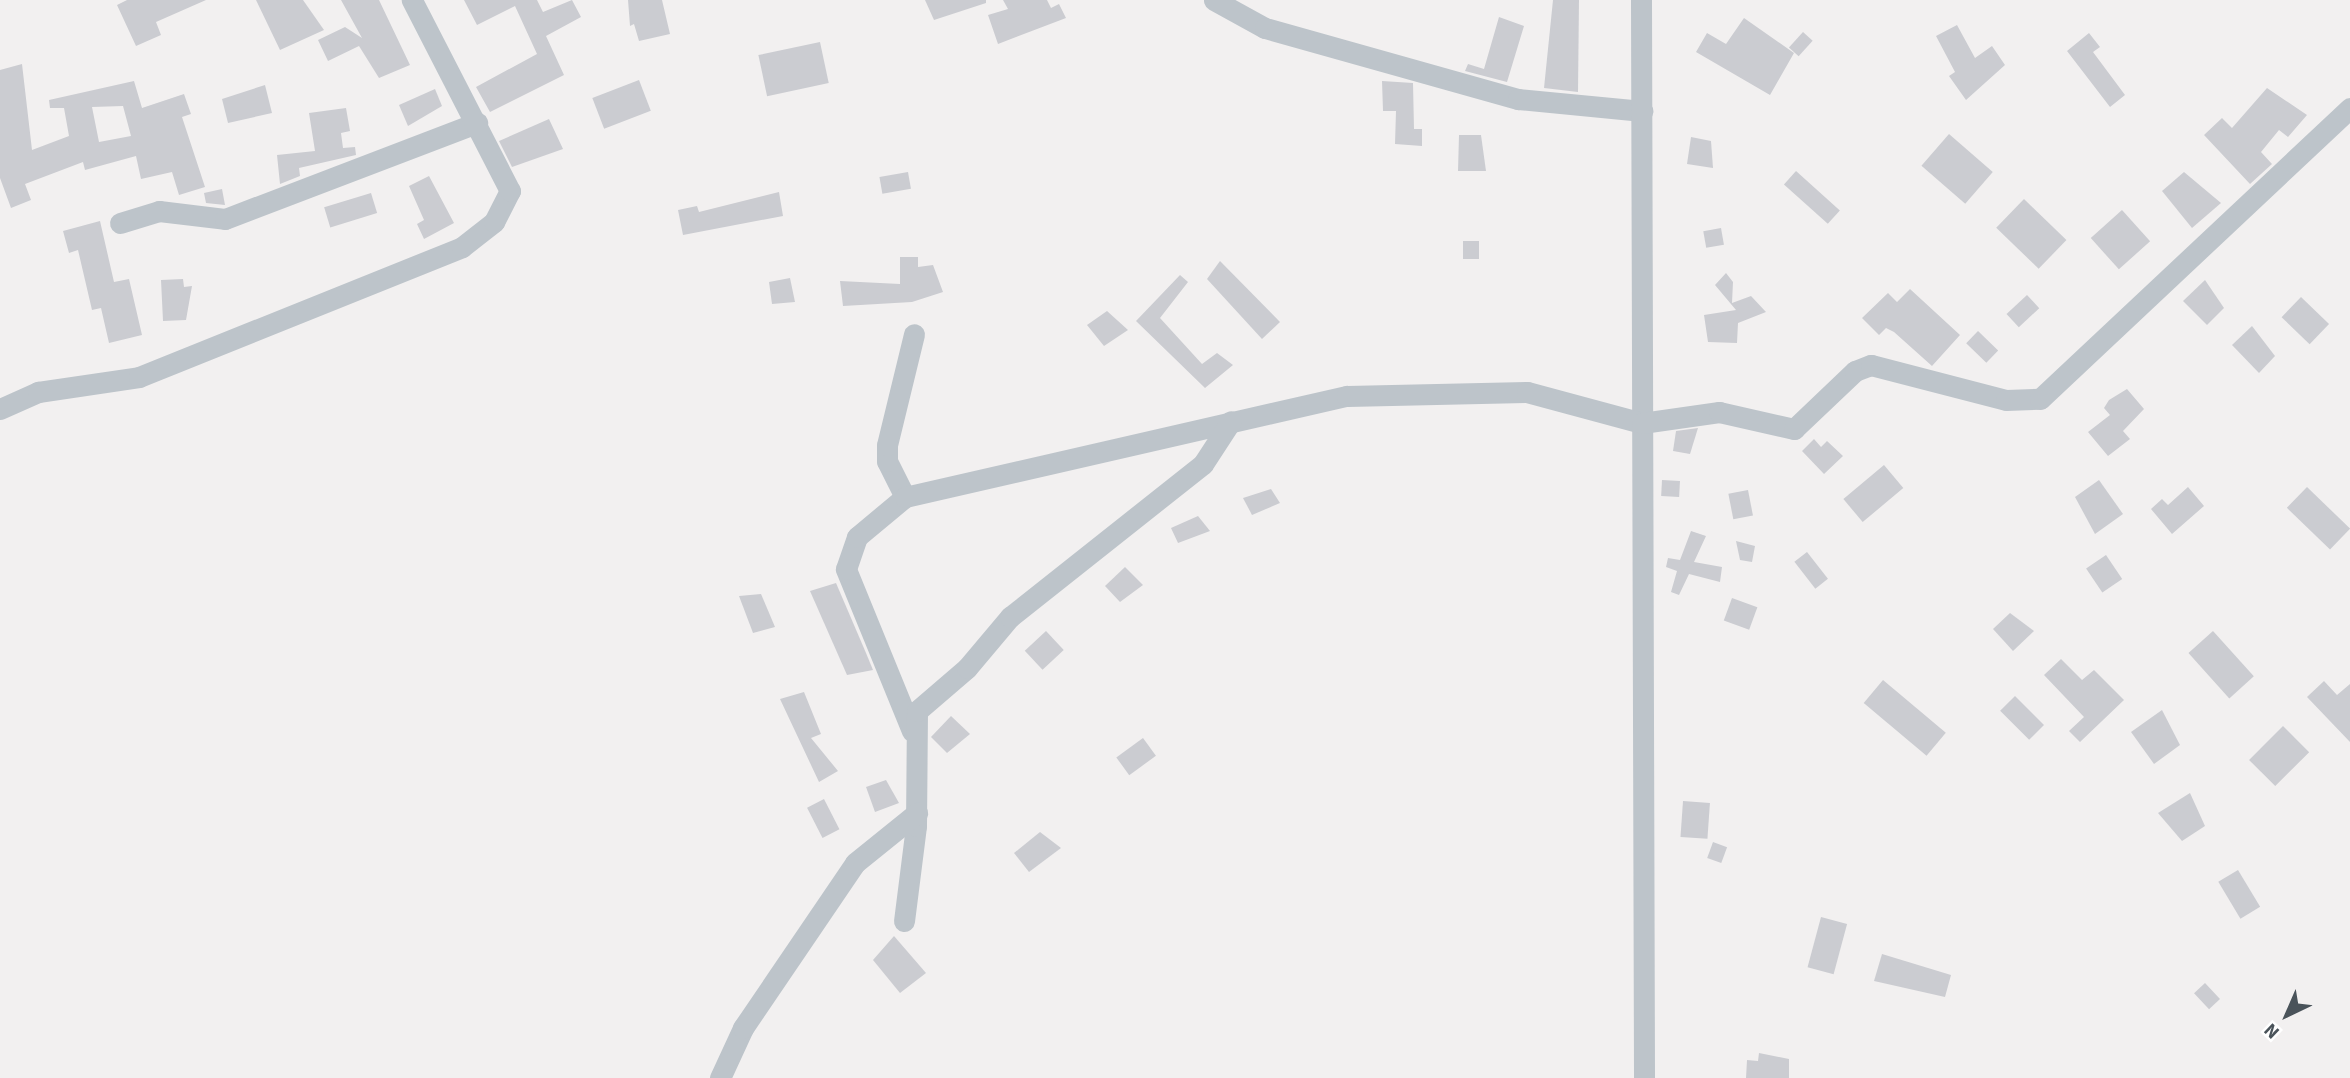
<!DOCTYPE html>
<style>
body{margin:0}
#map{position:relative;width:2350px;height:1078px;overflow:hidden;background:#f2f0f0;font-family:"Source Sans 3",sans-serif}
div>[style]{position:absolute}
.building>*{inset:0;background:#cbccd1;transform-origin:0 0}
.minor>*{height:21px;margin:-10.5px;padding:0 10.5px;transform-origin:10.5px;border-radius:10.5px;background:#bdc4ca}
span{translate:-50% -50%;white-space:nowrap;text-align:center;line-height:1.15;-webkit-text-stroke:5px #fff;paint-order:stroke}
.north{position:absolute;left:2252px;top:980px;width:70px;height:70px;-webkit-text-stroke:5px #fff;paint-order:stroke;rotate:224deg;font-size:19px;font-weight:700;line-height:28px;text-align:center;color:#4a535a}
.north::after{content:'';display:block;margin:auto;width:24px;height:32px;background:#4a535a;clip-path:polygon(50% 0,100% 100%,50% 72%,0 100%)}
</style>
<div id="map">
<div class="building">
<div style="clip-path:polygon(127px 0,206px 0,156px 22px,161px 35px,136px 46px,117px 5px)"></div>
<div style="clip-path:polygon(256px 0,303px 0,324px 30px,280px 50px)"></div>
<div style="clip-path:polygon(341px 0,379px 0,410px 65px,379px 78px,359px 46px,328px 61px,318px 40px,345px 27px,362px 38px)"></div>
<div style="clip-path:polygon(464px 0,537px 0,543px 12px,572px 0,581px 17px,546px 36px,564px 75px,490px 112px,476px 87px,537px 54px,515px 6px,477px 25px)"></div>
<div style="clip-path:polygon(628px 0,662px 0,670px 34px,639px 41px,634px 24px,630px 26px)"></div>
<div style="clip-path:polygon(925px 0,986px 0,986px 3px,934px 20px)"></div>
<div style="clip-path:polygon(1003px 0,1047px 0,1051px 8px,1059px 4px,1066px 18px,998px 44px,988px 15px,1008px 9px)"></div>
<div style="clip-path:polygon(1553px 0,1579px 0,1578px 92px,1544px 88px)"></div>
<div style="clip-path:polygon(1499px 17px,1524px 26px,1507px 82px,1465px 71px,1468px 64px,1484px 69px)"></div>
<div style="clip-path:polygon(1744px 18px,1794px 53px,1770px 95px,1696px 52px,1707px 33px,1726px 44px)"></div>
<div style="clip-path:polygon(1957px 25px,1975px 58px,1992px 46px,2005px 65px,1966px 100px,1949px 76px,1955px 72px,1936px 36px)"></div>
<div style="left:1803px;top:32px;width:13px;height:21px;rotate:42deg"></div>
<div style="clip-path:polygon(2089px 33px,2100px 47px,2093px 52px,2125px 95px,2110px 107px,2067px 51px)"></div>
<div style="left:820px;top:42px;width:42px;height:63px;rotate:78deg"></div>
<div style="clip-path:polygon(evenodd,22px 64px,32px 150px,69px 136px,64px 108px,50px 108px,49px 100px,134px 81px,142px 108px,184px 94px,191px 114px,182px 117px,205px 187px,179px 195px,172px 172px,141px 179px,136px 156px,85px 170px,83px 162px,25px 184px,31px 200px,11px 208px,0 178px,0 70px,22px 64px,123px 106px,131px 136px,99px 142px,92px 107px,123px 106px)"></div>
<div style="left:639px;top:80px;width:33px;height:50px;rotate:69deg"></div>
<div style="clip-path:polygon(1382px 81px,1413px 83px,1414px 129px,1422px 129px,1422px 146px,1395px 144px,1396px 111px,1383px 111px)"></div>
<div style="clip-path:polygon(265px 85px,272px 113px,228px 123px,222px 99px)"></div>
<div style="clip-path:polygon(2267px 88px,2307px 115px,2288px 137px,2279px 130px,2261px 152px,2272px 164px,2250px 184px,2204px 135px,2222px 118px,2232px 128px)"></div>
<div style="clip-path:polygon(435px 89px,442px 106px,408px 126px,399px 105px)"></div>
<div style="clip-path:polygon(346px 108px,350px 131px,341px 133px,343px 148px,355px 147px,356px 155px,299px 168px,300px 176px,280px 184px,277px 155px,315px 151px,309px 113px)"></div>
<div style="clip-path:polygon(549px 119px,563px 149px,512px 167px,499px 141px)"></div>
<div style="left:1949px;top:134px;width:58px;height:42px;rotate:41deg"></div>
<div style="clip-path:polygon(1459px 135px,1481px 135px,1486px 171px,1458px 171px)"></div>
<div style="clip-path:polygon(1691px 137px,1711px 141px,1713px 168px,1687px 164px)"></div>
<div style="left:1796px;top:171px;width:59px;height:18px;rotate:42deg"></div>
<div style="left:908px;top:172px;width:17px;height:29px;rotate:80deg"></div>
<div style="clip-path:polygon(2184px 172px,2221px 203px,2192px 228px,2162px 191px)"></div>
<div style="clip-path:polygon(429px 176px,454px 223px,424px 239px,417px 224px,424px 220px,409px 186px)"></div>
<div style="clip-path:polygon(222px 189px,225px 205px,206px 203px,204px 193px)"></div>
<div style="clip-path:polygon(779px 192px,783px 216px,683px 235px,678px 210px,697px 206px,699px 212px)"></div>
<div style="left:371px;top:193px;width:21px;height:49px;rotate:73deg"></div>
<div style="left:2024px;top:199px;width:59px;height:40px;rotate:44deg"></div>
<div style="left:2122px;top:210px;width:42px;height:42px;rotate:48deg"></div>
<div style="clip-path:polygon(100px 221px,114px 282px,129px 279px,142px 335px,109px 343px,101px 308px,92px 310px,78px 250px,69px 253px,63px 231px)"></div>
<div style="left:1721px;top:228px;width:17px;height:18px;rotate:80deg"></div>
<div style="left:1479px;top:241px;width:18px;height:16px;rotate:90deg"></div>
<div style="clip-path:polygon(900px 257px,918px 257px,918px 267px,933px 265px,943px 292px,912px 302px,843px 306px,840px 281px,900px 284px)"></div>
<div style="clip-path:polygon(1220px 261px,1280px 322px,1262px 339px,1207px 279px)"></div>
<div style="clip-path:polygon(1726px 273px,1733px 282px,1732px 303px,1751px 296px,1766px 312px,1738px 323px,1737px 343px,1708px 342px,1704px 315px,1736px 310px,1715px 285px)"></div>
<div style="clip-path:polygon(1180px 275px,1188px 282px,1160px 318px,1202px 364px,1217px 353px,1233px 365px,1205px 388px,1136px 321px)"></div>
<div style="clip-path:polygon(790px 278px,795px 302px,772px 304px,769px 282px)"></div>
<div style="clip-path:polygon(183px 279px,184px 287px,192px 286px,186px 320px,163px 321px,161px 280px)"></div>
<div style="clip-path:polygon(2205px 280px,2224px 308px,2207px 325px,2183px 301px)"></div>
<div style="clip-path:polygon(1910px 289px,1960px 335px,1932px 366px,1894px 332px,1886px 328px,1879px 335px,1862px 318px,1888px 293px,1897px 302px)"></div>
<div style="left:2027px;top:295px;width:18px;height:28px;rotate:47deg"></div>
<div style="left:2301px;top:297px;width:39px;height:28px;rotate:44deg"></div>
<div style="clip-path:polygon(1107px 311px,1128px 330px,1104px 346px,1087px 325px)"></div>
<div style="clip-path:polygon(2252px 326px,2275px 356px,2259px 373px,2232px 345px)"></div>
<div style="left:1978px;top:331px;width:28px;height:17px;rotate:44deg"></div>
<div style="clip-path:polygon(2127px 389px,2144px 409px,2123px 431px,2130px 439px,2108px 456px,2088px 432px,2110px 415px,2104px 408px,2109px 400px)"></div>
<div style="clip-path:polygon(1698px 428px,1690px 454px,1673px 451px,1676px 431px)"></div>
<div style="clip-path:polygon(1814px 439px,1821px 447px,1827px 441px,1843px 456px,1824px 474px,1802px 451px)"></div>
<div style="left:1884px;top:465px;width:30px;height:53px;rotate:50deg"></div>
<div style="left:1662px;top:480px;width:18px;height:16px;rotate:3deg"></div>
<div style="clip-path:polygon(2099px 480px,2123px 514px,2095px 534px,2075px 497px)"></div>
<div style="clip-path:polygon(2188px 487px,2204px 506px,2172px 534px,2151px 509px,2162px 499px,2168px 505px)"></div>
<div style="left:2307px;top:487px;width:60px;height:29px;rotate:44deg"></div>
<div style="clip-path:polygon(1271px 489px,1280px 503px,1252px 515px,1243px 498px)"></div>
<div style="left:1748px;top:490px;width:26px;height:20px;rotate:79deg"></div>
<div style="clip-path:polygon(1198px 516px,1210px 531px,1178px 543px,1171px 528px)"></div>
<div style="clip-path:polygon(1691px 531px,1706px 536px,1694px 562px,1722px 567px,1720px 582px,1689px 574px,1679px 595px,1671px 592px,1677px 571px,1666px 567px,1668px 558px,1680px 560px)"></div>
<div style="clip-path:polygon(1736px 541px,1755px 546px,1752px 562px,1740px 560px)"></div>
<div style="left:1807px;top:552px;width:34px;height:16px;rotate:52deg"></div>
<div style="left:2106px;top:555px;width:29px;height:24px;rotate:56deg"></div>
<div style="clip-path:polygon(1125px 567px,1143px 585px,1120px 602px,1105px 586px)"></div>
<div style="clip-path:polygon(836px 583px,866px 653px,873px 670px,847px 675px,810px 591px)"></div>
<div style="clip-path:polygon(761px 594px,775px 627px,753px 633px,739px 596px)"></div>
<div style="left:1732px;top:598px;width:27px;height:24px;rotate:20deg"></div>
<div style="clip-path:polygon(2010px 613px,2034px 631px,2013px 651px,1993px 629px)"></div>
<div style="left:1046px;top:631px;width:26px;height:29px;rotate:47deg"></div>
<div style="left:2213px;top:631px;width:61px;height:33px;rotate:48deg"></div>
<div style="clip-path:polygon(2061px 659px,2082px 680px,2094px 670px,2124px 700px,2080px 742px,2069px 731px,2084px 717px,2044px 675px)"></div>
<div style="left:1883px;top:680px;width:82px;height:30px;rotate:40deg"></div>
<div style="clip-path:polygon(2324px 681px,2337px 695px,2350px 684px,2350px 742px,2307px 697px)"></div>
<div style="clip-path:polygon(804px 692px,821px 734px,811px 738px,838px 771px,819px 782px,780px 699px)"></div>
<div style="left:2015px;top:696px;width:41px;height:21px;rotate:45deg"></div>
<div style="clip-path:polygon(2162px 710px,2180px 745px,2154px 764px,2131px 732px)"></div>
<div style="clip-path:polygon(951px 716px,970px 734px,947px 753px,931px 737px)"></div>
<div style="left:2283px;top:726px;width:37px;height:48px;rotate:45deg"></div>
<div style="left:1143px;top:738px;width:22px;height:33px;rotate:54deg"></div>
<div style="clip-path:polygon(886px 780px,899px 803px,875px 812px,866px 787px)"></div>
<div style="clip-path:polygon(2190px 793px,2205px 826px,2182px 841px,2158px 813px)"></div>
<div style="left:824px;top:799px;width:34px;height:19px;rotate:63deg"></div>
<div style="left:1683px;top:801px;width:27px;height:36px;rotate:4deg"></div>
<div style="clip-path:polygon(1040px 832px,1061px 848px,1029px 872px,1014px 853px)"></div>
<div style="left:1713px;top:842px;width:15px;height:17px;rotate:20deg"></div>
<div style="left:2238px;top:870px;width:43px;height:23px;rotate:59deg"></div>
<div style="left:1821px;top:917px;width:27px;height:52px;rotate:15deg"></div>
<div style="clip-path:polygon(894px 936px,926px 973px,900px 993px,873px 960px)"></div>
<div style="clip-path:polygon(1882px 954px,1951px 975px,1945px 997px,1874px 981px)"></div>
<div style="left:2205px;top:983px;width:22px;height:15px;rotate:47deg"></div>
<div style="clip-path:polygon(1759px 1053px,1789px 1059px,1789px 1078px,1746px 1078px,1747px 1060px,1758px 1061px)"></div>
</div>
<div class="minor">
<div style="left:1214px;top:0;width:58px;rotate:28.8deg"></div>
<div style="left:1265px;top:28px;width:263px;rotate:15.7deg"></div>
<div style="left:1518px;top:99px;width:125px;rotate:5.5deg"></div>
<div style="left:1641px;top:0;width:1078px;rotate:89.84deg"></div>
<div style="left:120px;top:223px;width:41px;rotate:-17.1deg"></div>
<div style="left:159px;top:211px;width:66px;rotate:6.9deg"></div>
<div style="left:225px;top:219px;width:270px;rotate:-20.9deg"></div>
<div style="left:0;top:409px;width:42px;rotate:-24.1deg"></div>
<div style="left:38px;top:392px;width:102px;rotate:-8.4deg"></div>
<div style="left:139px;top:377px;width:348px;rotate:-21.9deg"></div>
<div style="left:462px;top:247px;width:41px;rotate:-38deg"></div>
<div style="left:494px;top:222px;width:35px;rotate:-63deg"></div>
<div style="left:510px;top:191px;width:215px;rotate:-117.2deg"></div>
<div style="left:905px;top:497px;width:40px;rotate:-116.6deg"></div>
<div style="left:887px;top:461px;width:16px;rotate:-90deg"></div>
<div style="left:887px;top:445px;width:114px;rotate:-76.3deg"></div>
<div style="left:912px;top:731px;width:175px;rotate:-112.2deg"></div>
<div style="left:846px;top:569px;width:34px;rotate:-71deg"></div>
<div style="left:857px;top:537px;width:62px;rotate:-39.8deg"></div>
<div style="left:905px;top:497px;width:453px;rotate:-12.9deg"></div>
<div style="left:1347px;top:396px;width:180px;rotate:-1.3deg"></div>
<div style="left:1527px;top:392px;width:119px;rotate:15.1deg"></div>
<div style="left:1642px;top:423px;width:78px;rotate:-8.1deg"></div>
<div style="left:1719px;top:412px;width:77px;rotate:12.8deg"></div>
<div style="left:1794px;top:429px;width:84px;rotate:-43.6deg"></div>
<div style="left:1855px;top:371px;width:17px;rotate:-21deg"></div>
<div style="left:1871px;top:365px;width:139px;rotate:14.5deg"></div>
<div style="left:2006px;top:400px;width:34px;rotate:-2deg"></div>
<div style="left:2040px;top:399px;width:425px;rotate:-43.2deg"></div>
<div style="left:904px;top:921px;width:96px;rotate:-82.8deg"></div>
<div style="left:916px;top:826px;width:115px;rotate:-89.5deg"></div>
<div style="left:917px;top:711px;width:66px;rotate:-40.7deg"></div>
<div style="left:967px;top:668px;width:67px;rotate:-49.9deg"></div>
<div style="left:1010px;top:617px;width:246px;rotate:-38.4deg"></div>
<div style="left:1203px;top:464px;width:51px;rotate:-56.9deg"></div>
<div style="left:720px;top:1078px;width:55px;rotate:-65.3deg"></div>
<div style="left:743px;top:1028px;width:199px;rotate:-55.8deg"></div>
<div style="left:855px;top:863px;width:80px;rotate:-38.9deg"></div>
</div>
<div class="north">N</div>
</div>
